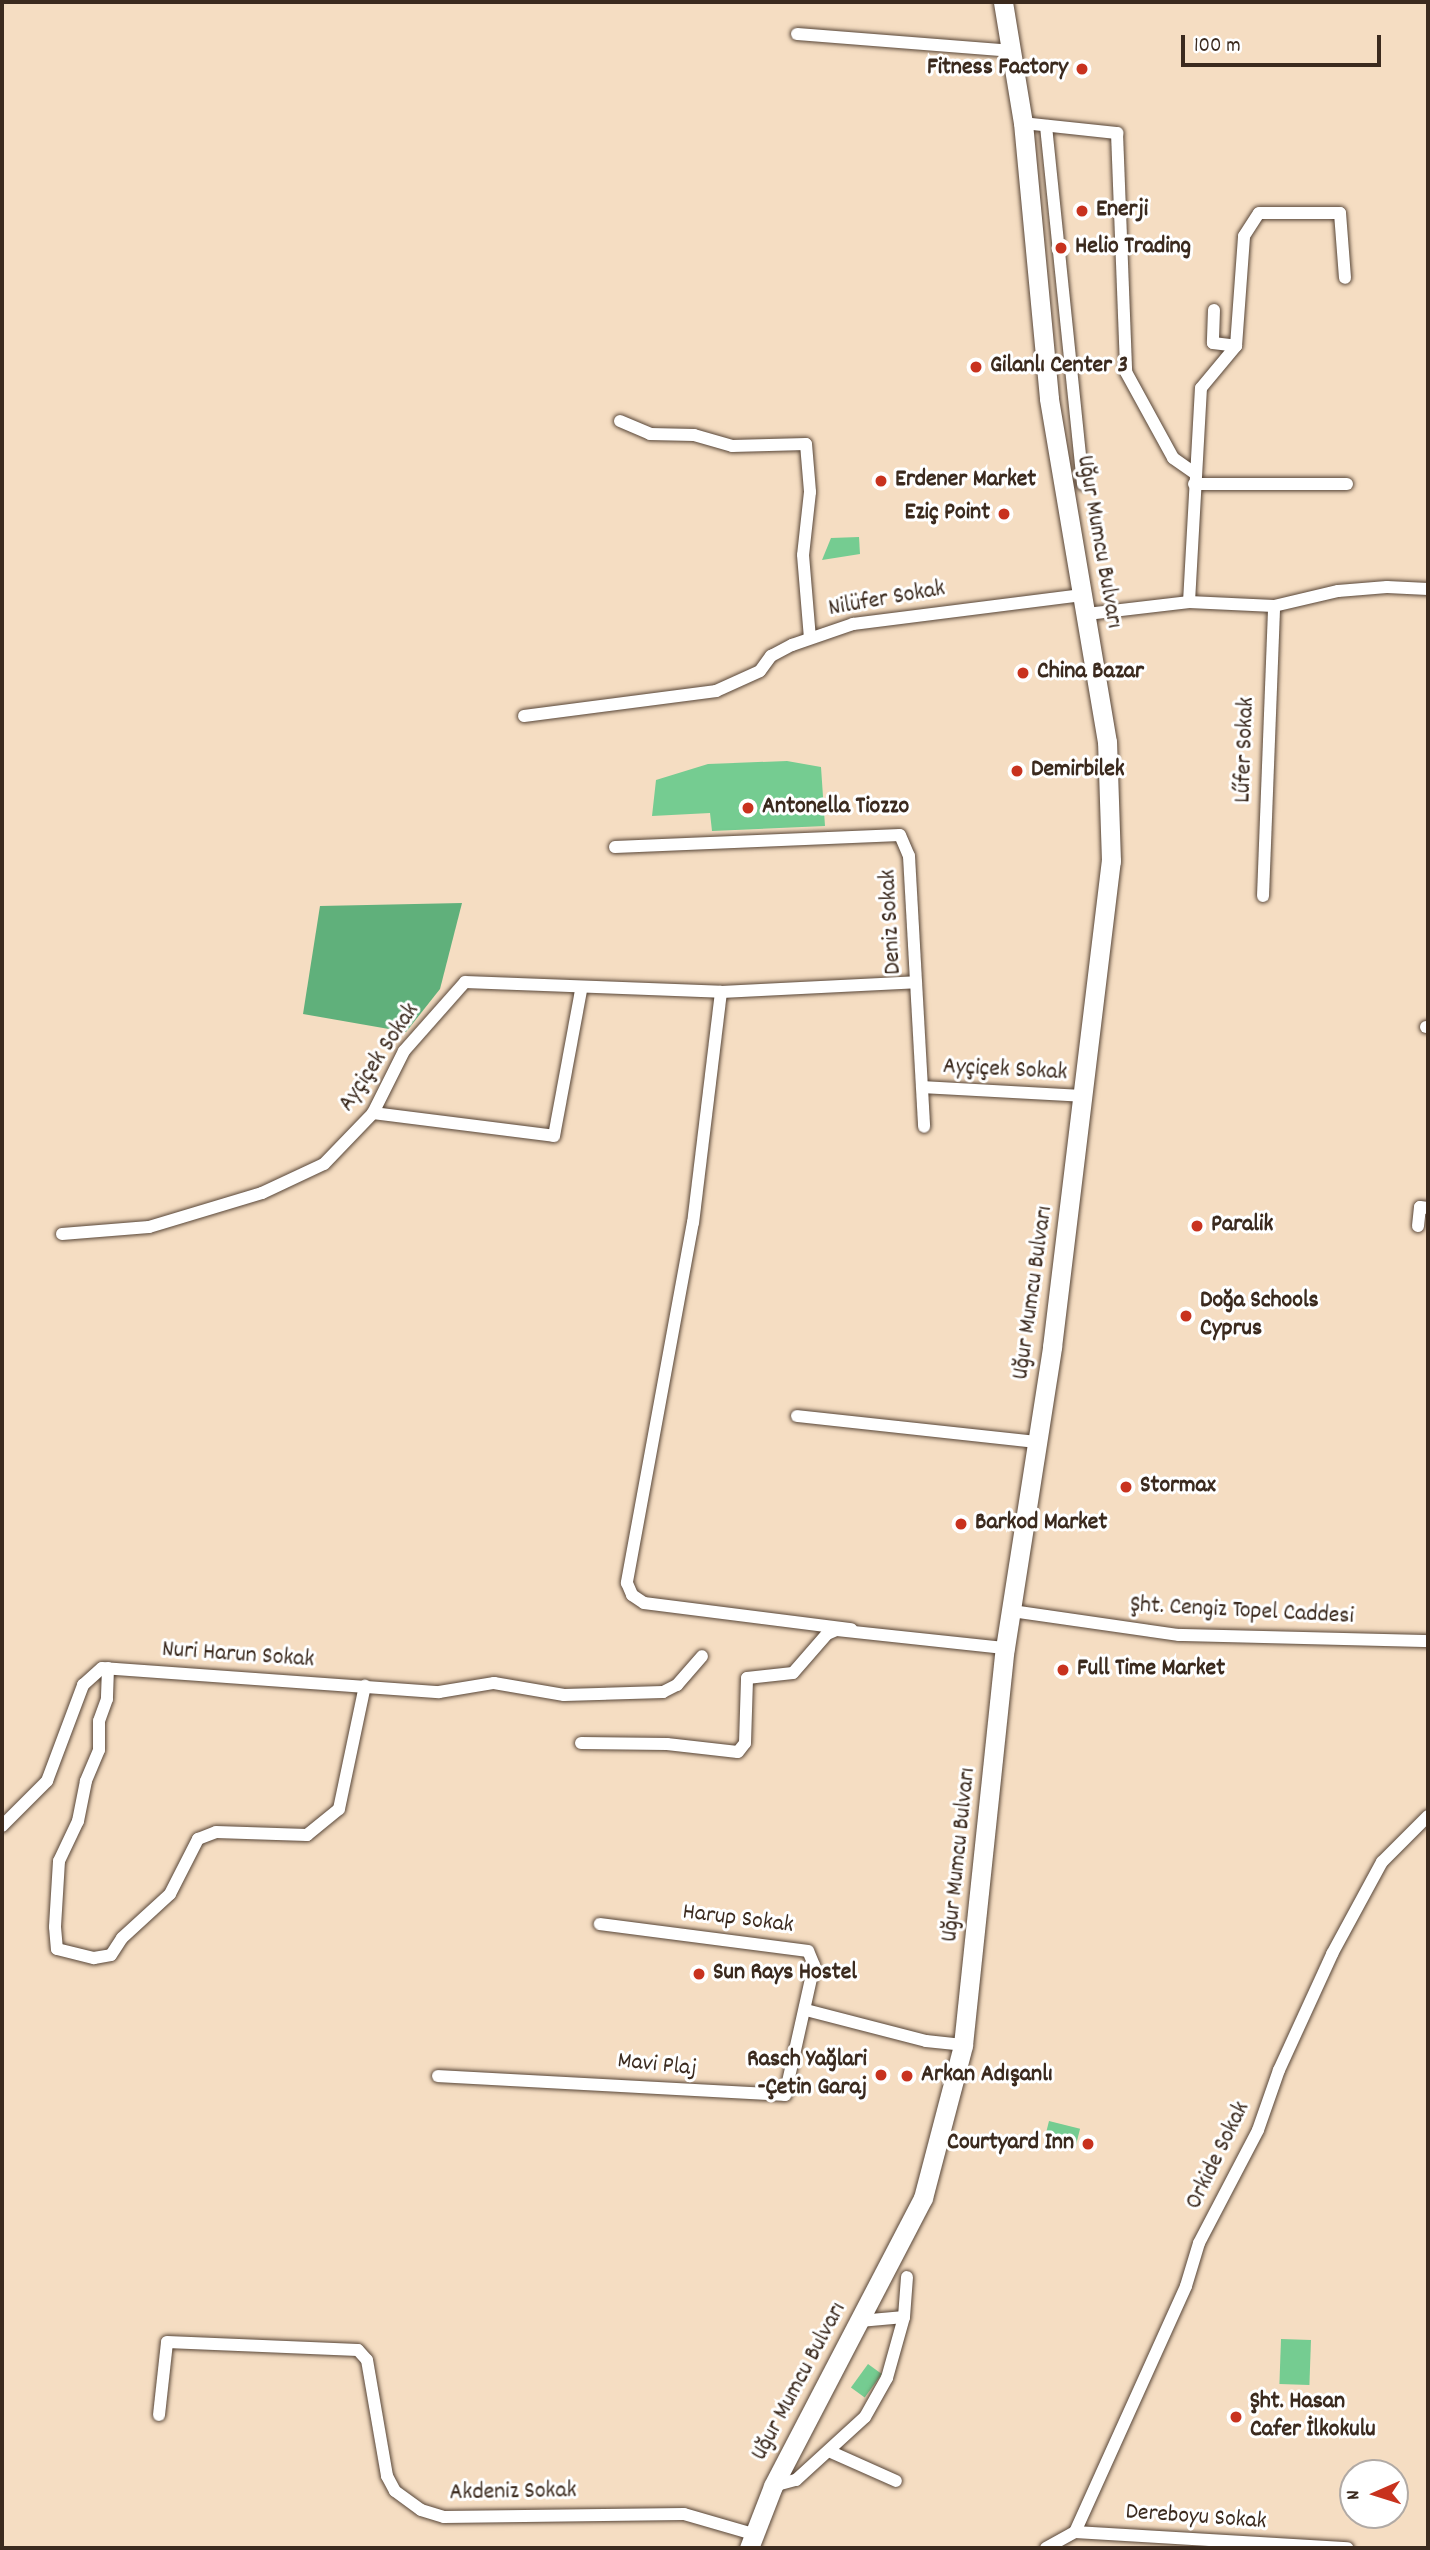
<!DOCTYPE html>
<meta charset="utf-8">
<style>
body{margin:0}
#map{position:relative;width:1430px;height:2550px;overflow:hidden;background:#f5ddc2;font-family:Dekko,sans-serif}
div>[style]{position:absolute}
.green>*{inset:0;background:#75cc91;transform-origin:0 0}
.forest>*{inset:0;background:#60b07b}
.roads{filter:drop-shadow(0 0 2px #574537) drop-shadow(0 0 2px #574537)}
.minor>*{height:12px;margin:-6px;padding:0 6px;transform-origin:6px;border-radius:6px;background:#fff}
.primary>*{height:19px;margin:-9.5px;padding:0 9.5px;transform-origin:9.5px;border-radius:9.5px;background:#fff}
.dots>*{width:19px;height:19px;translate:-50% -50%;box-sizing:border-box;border:4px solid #fff;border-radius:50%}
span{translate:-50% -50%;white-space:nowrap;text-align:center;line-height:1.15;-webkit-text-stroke:6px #fff;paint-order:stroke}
.poi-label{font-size:24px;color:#3b2a1e;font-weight:700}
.right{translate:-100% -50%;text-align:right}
.left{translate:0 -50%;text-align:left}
.street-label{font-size:24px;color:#3b2a1e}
.frame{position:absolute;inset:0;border:4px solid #3b2a1e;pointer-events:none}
.north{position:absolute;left:1339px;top:2459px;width:70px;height:70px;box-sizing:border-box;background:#fff;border:2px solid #b1aaa5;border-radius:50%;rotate:267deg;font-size:19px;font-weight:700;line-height:28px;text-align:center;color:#3b2a1e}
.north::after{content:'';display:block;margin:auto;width:24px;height:32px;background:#c8321e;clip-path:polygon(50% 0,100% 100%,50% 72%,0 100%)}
.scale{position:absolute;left:1181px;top:35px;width:200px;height:32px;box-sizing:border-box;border:4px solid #3b2a1e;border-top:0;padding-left:9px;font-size:21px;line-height:24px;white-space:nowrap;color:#3b2a1e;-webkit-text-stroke:5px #fff;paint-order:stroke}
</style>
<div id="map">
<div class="green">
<div style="clip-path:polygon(859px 537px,860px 554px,822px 560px,831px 538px)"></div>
<div style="clip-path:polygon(787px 761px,821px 767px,825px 826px,712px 831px,710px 813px,652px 816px,656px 780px,708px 764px)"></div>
<div style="left:1049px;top:2121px;width:32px;height:21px;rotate:14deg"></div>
<div style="left:1281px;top:2339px;width:30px;height:45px;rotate:2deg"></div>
<div style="left:868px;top:2364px;width:17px;height:29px;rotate:36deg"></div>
</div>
<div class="forest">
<div style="clip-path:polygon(462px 903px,440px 989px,406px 1032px,303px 1014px,320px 906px)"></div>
</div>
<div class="roads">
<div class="minor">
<div style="left:797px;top:34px;width:217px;rotate:4.5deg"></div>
<div style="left:1023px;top:123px;width:95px;rotate:6.1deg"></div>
<div style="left:1117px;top:133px;width:239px;rotate:87.8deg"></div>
<div style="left:1126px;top:372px;width:98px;rotate:61.3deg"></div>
<div style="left:1173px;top:458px;width:28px;rotate:35deg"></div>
<div style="left:1046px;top:126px;width:360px;rotate:84.1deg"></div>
<div style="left:1214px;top:310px;width:33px;rotate:92deg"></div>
<div style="left:1213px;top:343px;width:23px;rotate:7deg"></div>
<div style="left:620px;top:421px;width:33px;rotate:23deg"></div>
<div style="left:650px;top:434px;width:44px;rotate:1.3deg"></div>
<div style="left:694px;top:435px;width:40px;rotate:16deg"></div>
<div style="left:732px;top:446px;width:74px;rotate:-1.5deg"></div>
<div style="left:806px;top:444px;width:48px;rotate:85.2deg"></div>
<div style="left:810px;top:492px;width:63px;rotate:96.3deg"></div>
<div style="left:803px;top:555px;width:83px;rotate:85.2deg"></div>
<div style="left:1194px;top:484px;width:153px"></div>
<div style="left:1189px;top:602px;width:214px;rotate:-86.8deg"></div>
<div style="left:1201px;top:388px;width:55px;rotate:-50.2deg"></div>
<div style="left:1236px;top:346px;width:110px;rotate:-85.8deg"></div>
<div style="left:1244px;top:236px;width:27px;rotate:-57deg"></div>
<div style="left:1259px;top:213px;width:81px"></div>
<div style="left:1340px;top:213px;width:65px;rotate:85.6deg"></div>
<div style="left:1087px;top:614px;width:103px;rotate:-6.7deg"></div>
<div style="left:1189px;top:602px;width:85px;rotate:2.7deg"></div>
<div style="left:1274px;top:606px;width:66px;rotate:-13.2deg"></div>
<div style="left:1338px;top:591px;width:49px;rotate:-4.7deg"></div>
<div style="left:1387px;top:587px;width:41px;rotate:2.8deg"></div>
<div style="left:524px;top:716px;width:194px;rotate:-7.4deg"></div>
<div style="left:716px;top:691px;width:48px;rotate:-24.4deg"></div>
<div style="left:760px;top:671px;width:19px;rotate:-54deg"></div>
<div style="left:771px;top:656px;width:24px;rotate:-28deg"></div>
<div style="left:792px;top:645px;width:65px;rotate:-19deg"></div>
<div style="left:853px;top:624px;width:231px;rotate:-7.2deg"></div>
<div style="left:615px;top:847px;width:285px;rotate:-2.4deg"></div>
<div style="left:900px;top:835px;width:23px;rotate:67deg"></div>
<div style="left:909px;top:856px;width:271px;rotate:86.8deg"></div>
<div style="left:1263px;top:896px;width:290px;rotate:-87.8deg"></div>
<div style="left:721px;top:992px;width:232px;rotate:96.9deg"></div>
<div style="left:693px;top:1222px;width:367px;rotate:100.4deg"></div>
<div style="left:627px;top:1583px;width:13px;rotate:67deg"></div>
<div style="left:632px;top:1595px;width:14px;rotate:34deg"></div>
<div style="left:644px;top:1603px;width:209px;rotate:7.2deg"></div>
<div style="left:1426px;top:1027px;width:2px"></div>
<div style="left:923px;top:1087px;width:162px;rotate:3.2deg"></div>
<div style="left:373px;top:1113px;width:182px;rotate:7.2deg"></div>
<div style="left:554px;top:1136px;width:148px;rotate:-79.5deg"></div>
<div style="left:1418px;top:1226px;width:19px;rotate:-84deg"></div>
<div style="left:1420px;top:1207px;width:8px;rotate:7deg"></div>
<div style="left:62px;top:1234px;width:87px;rotate:-4.6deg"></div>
<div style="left:149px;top:1227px;width:118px;rotate:-16.7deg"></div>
<div style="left:262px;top:1193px;width:68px;rotate:-25.1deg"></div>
<div style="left:324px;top:1164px;width:71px;rotate:-46.1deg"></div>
<div style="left:373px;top:1113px;width:69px;rotate:-63.4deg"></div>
<div style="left:404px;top:1051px;width:92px;rotate:-48.5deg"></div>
<div style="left:465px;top:982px;width:256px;rotate:2.2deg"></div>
<div style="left:721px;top:992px;width:195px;rotate:-2.9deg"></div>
<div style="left:797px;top:1416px;width:242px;rotate:6.2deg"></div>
<div style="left:1012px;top:1611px;width:169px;rotate:8.2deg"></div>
<div style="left:1179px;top:1635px;width:249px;rotate:1.4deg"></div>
<div style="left:108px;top:1668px;width:31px;rotate:92deg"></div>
<div style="left:107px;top:1699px;width:23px;rotate:110deg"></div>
<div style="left:99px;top:1721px;width:29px;rotate:90deg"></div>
<div style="left:99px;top:1750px;width:34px;rotate:113deg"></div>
<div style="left:86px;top:1781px;width:41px;rotate:101.3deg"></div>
<div style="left:78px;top:1821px;width:44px;rotate:115.4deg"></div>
<div style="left:59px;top:1861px;width:66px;rotate:93.5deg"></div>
<div style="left:55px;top:1927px;width:22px;rotate:85deg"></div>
<div style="left:57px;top:1949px;width:38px;rotate:14deg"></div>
<div style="left:94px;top:1958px;width:17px;rotate:-10deg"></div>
<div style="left:111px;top:1955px;width:20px;rotate:-57deg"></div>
<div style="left:122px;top:1938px;width:65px;rotate:-42.5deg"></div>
<div style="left:170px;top:1894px;width:62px;rotate:-63deg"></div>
<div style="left:198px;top:1839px;width:19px;rotate:-21deg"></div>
<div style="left:216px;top:1832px;width:91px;rotate:1.9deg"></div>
<div style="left:307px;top:1835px;width:41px;rotate:-39.1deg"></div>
<div style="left:339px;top:1809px;width:126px;rotate:-78.1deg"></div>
<div style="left:581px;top:1743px;width:86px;rotate:0.7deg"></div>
<div style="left:667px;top:1744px;width:71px;rotate:6.4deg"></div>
<div style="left:738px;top:1752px;width:11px;rotate:-52deg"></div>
<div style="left:745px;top:1743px;width:65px;rotate:-88.2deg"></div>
<div style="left:747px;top:1678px;width:46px;rotate:-6.2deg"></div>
<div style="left:793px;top:1673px;width:52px;rotate:-48.9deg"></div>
<div style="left:827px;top:1634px;width:10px;rotate:-24deg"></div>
<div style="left:836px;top:1630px;width:170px;rotate:6.1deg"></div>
<div style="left:2px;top:1826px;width:64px;rotate:-45deg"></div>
<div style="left:47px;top:1781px;width:103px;rotate:-69.4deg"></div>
<div style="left:83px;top:1685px;width:25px;rotate:-42deg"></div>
<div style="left:102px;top:1668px;width:338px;rotate:4.1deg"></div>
<div style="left:439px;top:1692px;width:56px;rotate:-9.3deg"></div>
<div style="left:494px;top:1683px;width:71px;rotate:9.7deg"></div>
<div style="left:564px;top:1695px;width:99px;rotate:-1.7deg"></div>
<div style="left:663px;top:1692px;width:16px;rotate:-27deg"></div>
<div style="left:677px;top:1685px;width:38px;rotate:-49deg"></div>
<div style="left:806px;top:2010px;width:124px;rotate:14.5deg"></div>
<div style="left:926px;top:2041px;width:37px;rotate:6deg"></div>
<div style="left:438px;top:2076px;width:348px;rotate:3.1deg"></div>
<div style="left:785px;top:2095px;width:133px;rotate:-77.4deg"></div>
<div style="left:814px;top:1965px;width:15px;rotate:-113deg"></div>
<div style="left:808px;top:1951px;width:210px;rotate:-172.6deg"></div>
<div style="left:860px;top:2321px;width:44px;rotate:-5.2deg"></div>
<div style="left:159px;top:2415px;width:73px;rotate:-83.7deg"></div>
<div style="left:167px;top:2342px;width:191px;rotate:2.4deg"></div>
<div style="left:358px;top:2350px;width:13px;rotate:48deg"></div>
<div style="left:367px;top:2360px;width:118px;rotate:80.2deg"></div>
<div style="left:387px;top:2476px;width:17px;rotate:62deg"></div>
<div style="left:395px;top:2491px;width:32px;rotate:36deg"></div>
<div style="left:421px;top:2510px;width:24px;rotate:17deg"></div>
<div style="left:444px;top:2517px;width:240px;rotate:-0.7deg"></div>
<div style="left:684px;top:2514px;width:72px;rotate:16.2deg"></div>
<div style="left:831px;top:2452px;width:71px;rotate:24deg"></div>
<div style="left:773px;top:2486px;width:24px;rotate:-15deg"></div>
<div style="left:796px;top:2480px;width:93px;rotate:-42.4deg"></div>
<div style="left:865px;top:2417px;width:45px;rotate:-60.6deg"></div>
<div style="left:887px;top:2378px;width:63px;rotate:-74.4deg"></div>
<div style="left:904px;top:2317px;width:40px;rotate:-85.7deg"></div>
<div style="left:1075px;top:2532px;width:270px;rotate:-65.7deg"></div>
<div style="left:1186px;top:2286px;width:45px;rotate:-73.2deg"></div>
<div style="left:1199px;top:2243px;width:127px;rotate:-62.4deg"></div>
<div style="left:1258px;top:2130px;width:64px;rotate:-70.7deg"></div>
<div style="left:1279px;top:2070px;width:128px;rotate:-65.4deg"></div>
<div style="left:1332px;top:1954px;width:105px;rotate:-61.5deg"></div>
<div style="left:1382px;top:1862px;width:65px;rotate:-45deg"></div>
<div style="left:1046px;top:2548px;width:33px;rotate:-29deg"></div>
<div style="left:1075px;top:2532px;width:273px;rotate:3.4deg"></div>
</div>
<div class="primary">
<div style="left:749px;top:2548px;width:66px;rotate:-68.8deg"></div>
<div style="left:773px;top:2486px;width:325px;rotate:-62.5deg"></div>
<div style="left:923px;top:2198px;width:158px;rotate:-75.3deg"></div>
<div style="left:963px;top:2045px;width:399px;rotate:-84deg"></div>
<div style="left:1005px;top:1648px;width:305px;rotate:-81.1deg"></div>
<div style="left:1052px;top:1347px;width:490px;rotate:-83.1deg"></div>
<div style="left:1111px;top:861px;width:119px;rotate:-91.9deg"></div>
<div style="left:1107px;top:742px;width:349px;rotate:-99.6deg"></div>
<div style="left:1049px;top:398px;width:276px;rotate:-95.4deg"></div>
<div style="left:1023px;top:123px;width:123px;rotate:-99.4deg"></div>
</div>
</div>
<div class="dots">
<div style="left:1082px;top:69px;background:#c8321e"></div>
<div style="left:1082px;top:211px;background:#c8321e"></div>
<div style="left:1061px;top:248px;background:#c8321e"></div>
<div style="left:976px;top:367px;background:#c8321e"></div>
<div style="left:881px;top:481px;background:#c8321e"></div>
<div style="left:1004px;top:514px;background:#c8321e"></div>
<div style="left:1023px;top:673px;background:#c8321e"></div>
<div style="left:1017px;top:771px;background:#c8321e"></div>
<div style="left:748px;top:808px;background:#c8321e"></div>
<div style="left:1197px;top:1226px;background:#c8321e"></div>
<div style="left:1186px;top:1316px;background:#c8321e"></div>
<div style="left:1126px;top:1487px;background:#c8321e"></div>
<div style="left:961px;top:1524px;background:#c8321e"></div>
<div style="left:1063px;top:1670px;background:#c8321e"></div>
<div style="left:699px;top:1974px;background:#c8321e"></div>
<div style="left:881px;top:2075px;background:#c8321e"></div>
<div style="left:907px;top:2076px;background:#c8321e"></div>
<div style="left:1088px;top:2144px;background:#c8321e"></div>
<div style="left:1236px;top:2417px;background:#c8321e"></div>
</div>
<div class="poi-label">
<span class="right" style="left:1068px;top:69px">Fitness Factory</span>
<span class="left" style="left:1096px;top:211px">Enerji</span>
<span class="left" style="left:1075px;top:248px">Helio Trading</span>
<span class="left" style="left:990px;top:367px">Gilanlı Center 3</span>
<span class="left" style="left:895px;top:481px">Erdener Market</span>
<span class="right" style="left:990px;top:514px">Eziç Point</span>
<span class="left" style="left:1037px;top:673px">China Bazar</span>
<span class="left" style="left:1031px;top:771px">Demirbilek</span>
<span class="left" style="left:762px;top:808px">Antonella Tiozzo</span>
<span class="left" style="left:1211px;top:1226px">Paralik</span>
<span class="left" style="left:1200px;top:1316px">Doğa Schools<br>Cyprus</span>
<span class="left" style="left:1140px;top:1487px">Stormax</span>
<span class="left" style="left:975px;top:1524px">Barkod Market</span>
<span class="left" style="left:1077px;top:1670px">Full Time Market</span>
<span class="left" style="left:713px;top:1974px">Sun Rays Hostel</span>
<span class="right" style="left:867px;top:2075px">Rasch Yağlari<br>-Çetin Garaj</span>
<span class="left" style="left:921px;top:2076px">Arkan Adışanlı</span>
<span class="right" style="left:1074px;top:2144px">Courtyard Inn</span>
<span class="left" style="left:1250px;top:2417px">Şht. Hasan<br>Cafer İlkokulu</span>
</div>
<div class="street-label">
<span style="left:1098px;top:542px;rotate:80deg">Uğur Mumcu Bulvarı</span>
<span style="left:887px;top:600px;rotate:-10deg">Nilüfer Sokak</span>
<span style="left:1246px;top:750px;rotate:-88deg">Lűfer Sokak</span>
<span style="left:892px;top:922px;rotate:-93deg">Deniz Sokak</span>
<span style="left:380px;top:1058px;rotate:-56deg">Ayçiçek Sokak</span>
<span style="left:1005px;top:1071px;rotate:3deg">Ayçiçek Sokak</span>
<span style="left:1034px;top:1293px;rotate:-82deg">Uğur Mumcu Bulvarı</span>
<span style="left:1242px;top:1612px;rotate:3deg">Şht. Cengiz Topel Caddesi</span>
<span style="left:238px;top:1656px;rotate:4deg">Nuri Harun Sokak</span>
<span style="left:960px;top:1855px;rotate:-84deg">Uğur Mumcu Bulvarı</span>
<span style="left:738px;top:1920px;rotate:7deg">Harup Sokak</span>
<span style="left:657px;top:2066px;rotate:6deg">Mavi Plaj</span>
<span style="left:1219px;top:2156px;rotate:-64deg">Orkide Sokak</span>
<span style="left:800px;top:2382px;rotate:-62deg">Uğur Mumcu Bulvarı</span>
<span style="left:513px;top:2493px;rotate:-1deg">Akdeniz Sokak</span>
<span style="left:1196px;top:2518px;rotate:4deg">Dereboyu Sokak</span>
</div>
<div class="frame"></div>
<div class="north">N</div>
<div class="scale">100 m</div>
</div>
